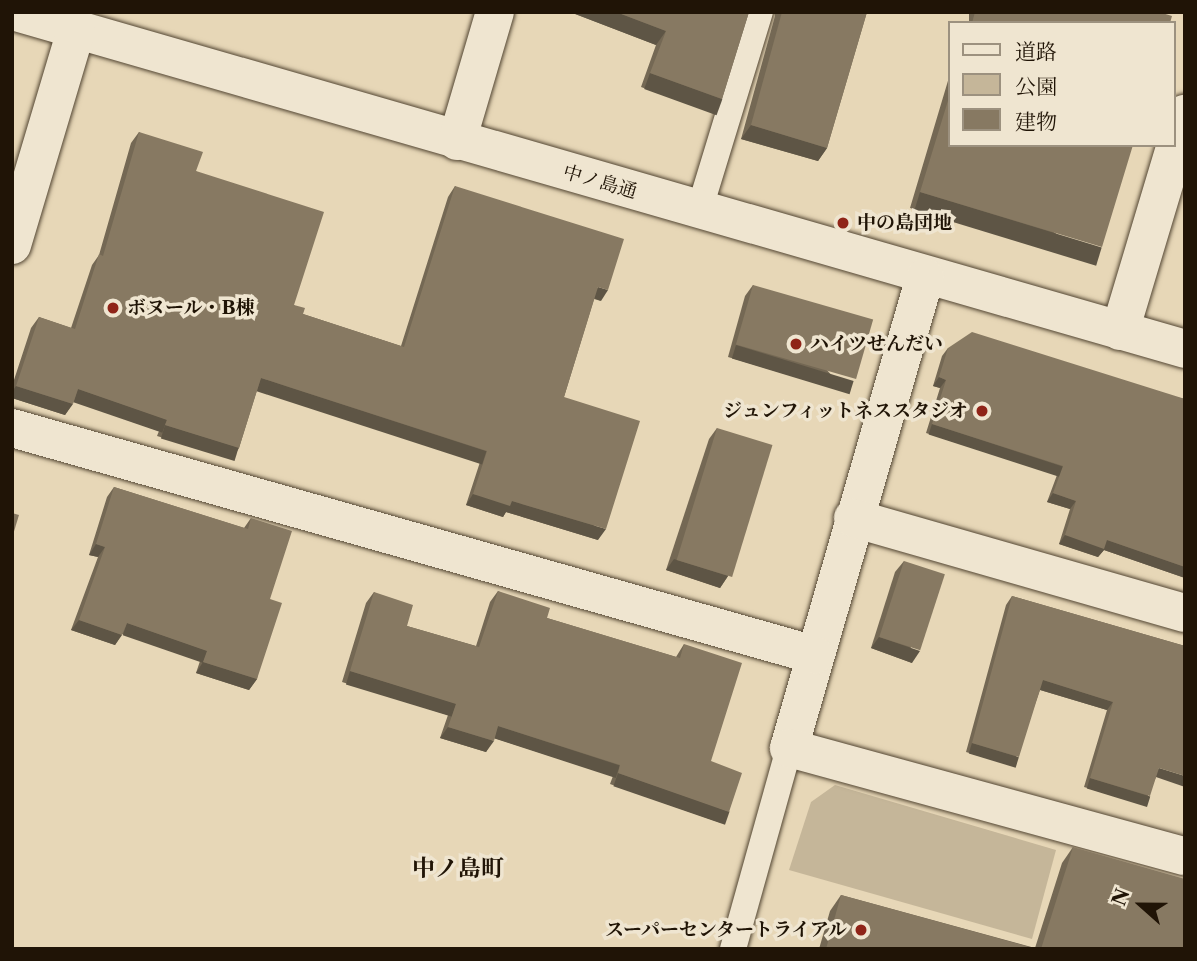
<!DOCTYPE html>
<meta charset="utf-8">
<style>
body{margin:0}
#map{position:relative;width:1197px;height:961px;overflow:hidden;background:#e7d7b7;font-family:"Libre Caslon Text","Noto Serif JP",serif}
div>[style]{position:absolute}
.green>*{inset:0;background:#c5b699}
.roads{filter:drop-shadow(0 0 2px #524532) drop-shadow(0 0 2px #524532)}
.service>*{height:26px;margin:-13px;padding:0 13px;transform-origin:13px;border-radius:13px;background:#efe5d0}
.minor>*{height:38px;margin:-19px;padding:0 19px;transform-origin:19px;border-radius:19px;background:#efe5d0}
.wall>*{inset:0;background:#746854;transform-origin:0 0}
.shaded-wall>*{inset:0;background:#5e5545;transform-origin:0 0}
.building>*{inset:0;background:#877962;transform-origin:0 0}
.dots>*{width:19px;height:19px;translate:-50% -50%;box-sizing:border-box;border:4px solid #efe5d0;border-radius:50%}
span{translate:-50% -50%;white-space:nowrap;text-align:center;line-height:1.15;-webkit-text-stroke:7px #efe5d0;paint-order:stroke}
.street-label{font-size:19px;color:#201406}
.poi-label{font-size:19px;color:#201406;font-weight:700}
.left{translate:0 -50%;text-align:left}
.right{translate:-100% -50%;text-align:right}
.quarter-label{font-size:23px;color:#201406;font-weight:700}
.frame{position:absolute;inset:0;border:14px solid #201406;pointer-events:none}
.legend{position:absolute;left:948px;top:21px;width:228px;height:126px;box-sizing:border-box;background:#efe5d0;border:2px solid #9c917f;margin:0;padding:9px 12px;list-style:none;font-size:21px;color:#201406}
.legend li{display:flex;align-items:center;gap:14px;height:35px}
.legend b{width:35px;border:2px solid #9c917f}
.north{position:absolute;left:1106px;top:870px;width:70px;height:70px;-webkit-text-stroke:5px #efe5d0;paint-order:stroke;rotate:291deg;font-size:19px;font-weight:700;line-height:28px;text-align:center;color:#201406}
.north::after{content:'';display:block;margin:auto;width:24px;height:32px;background:#201406;clip-path:polygon(50% 0,100% 100%,50% 72%,0 100%)}
</style>
<div id="map">
<div class="green">
<div style="clip-path:polygon(835px 785px,1056px 850px,1032px 939px,789px 870px,811px 802px)"></div>
</div>
<div class="roads">
<div class="service">
<div style="left:699px;top:211px;width:208px;rotate:-73deg"></div>
<div style="left:733px;top:949px;width:209px;rotate:-74.4deg"></div>
</div>
<div class="minor">
<div style="left:16px;top:12px;width:1217px;rotate:16.08deg"></div>
<div style="left:457px;top:141px;width:134px;rotate:-73.6deg"></div>
<div style="left:12px;top:245px;width:224px;rotate:-73.4deg"></div>
<div style="left:925px;top:277px;width:490px;rotate:106.1deg"></div>
<div style="left:789px;top:748px;width:410px;rotate:15.3deg"></div>
<div style="left:1120px;top:331px;width:227px;rotate:-73.3deg"></div>
<div style="left:12px;top:428px;width:834px;rotate:15.79deg"></div>
<div style="left:853px;top:518px;width:345px;rotate:16deg"></div>
</div>
</div>
<div class="wall">
<div style="clip-path:polygon(570px 12px,749px 12px,722px 99px,713px 113px,641px 87px,656px 45px)"></div>
<div style="clip-path:polygon(774px 12px,867px 12px,827px 148px,818px 161px,741px 139px,775px 16px)"></div>
<div style="left:969px;top:12px;width:190px;height:11px"></div>
<div style="clip-path:polygon(950px 74px,950px 145px,1091px 263px,910px 208px)"></div>
<div style="clip-path:polygon(139px 132px,196px 171px,294px 305px,303px 314px,401px 346px,448px 197px,455px 186px,601px 301px,594px 299px,564px 397px,598px 540px,506px 512px,503px 517px,466px 505px,480px 462px,257px 390px,239px 448px,232px 459px,157px 436px,159px 431px,74px 401px,65px 415px,12px 398px,12px 386px,31px 328px,39px 317px,71px 328px,92px 265px,99px 255px,131px 143px)"></div>
<div style="clip-path:polygon(753px 285px,846px 392px,728px 357px,745px 296px)"></div>
<div style="clip-path:polygon(948px 348px,1185px 399px,1185px 578px,1104px 550px,1098px 557px,1059px 544px,1070px 509px,1047px 502px,1057px 475px,926px 433px,940px 388px,933px 386px,942px 356px)"></div>
<div style="clip-path:polygon(717px 428px,728px 576px,720px 588px,666px 570px,709px 439px)"></div>
<div style="clip-path:polygon(114px 487px,244px 528px,251px 518px,270px 599px,257px 679px,249px 690px,196px 673px,200px 661px,122px 634px,115px 645px,71px 630px,98px 557px,89px 555px,107px 497px)"></div>
<div style="clip-path:polygon(904px 561px,912px 663px,871px 648px,895px 572px)"></div>
<div style="clip-path:polygon(498px 591px,547px 618px,676px 657px,684px 644px,711px 761px,721px 823px,610px 784px,613px 776px,494px 738px,486px 752px,440px 738px,448px 715px,342px 682px,366px 603px,374px 592px,407px 626px,476px 646px,490px 602px)"></div>
<div style="clip-path:polygon(1012px 596px,1185px 646px,1156px 777px,1144px 805px,1084px 787px,1107px 710px,1040px 690px,1013px 766px,966px 752px,1006px 605px)"></div>
<div style="clip-path:polygon(1073px 847px,1185px 949px,819px 949px,830px 911px,841px 895px,1035px 948px,1062px 863px)"></div>
</div>
<div class="shaded-wall">
<div style="clip-path:polygon(570px 12px,616px 12px,666px 31px,656px 45px)"></div>
<div style="left:650px;top:73px;width:77px;height:17px;rotate:20deg"></div>
<div style="clip-path:polygon(751px 125px,827px 148px,818px 161px,741px 139px)"></div>
<div style="left:920px;top:192px;width:190px;height:19px;rotate:17deg"></div>
<div style="clip-path:polygon(598px 287px,608px 290px,601px 301px,591px 297px)"></div>
<div style="left:736px;top:345px;width:123px;height:14px;rotate:17deg"></div>
<div style="clip-path:polygon(939px 377px,946px 380px,940px 388px,933px 386px)"></div>
<div style="left:261px;top:378px;width:237px;height:14px;rotate:18deg"></div>
<div style="clip-path:polygon(16px 386px,73px 404px,65px 415px,12px 398px,12px 392px)"></div>
<div style="left:78px;top:389px;width:94px;height:14px;rotate:19deg"></div>
<div style="left:932px;top:424px;width:138px;height:11px;rotate:18deg"></div>
<div style="left:165px;top:425px;width:77px;height:14px;rotate:17deg"></div>
<div style="clip-path:polygon(1053px 493px,1076px 501px,1070px 509px,1047px 502px)"></div>
<div style="clip-path:polygon(473px 494px,512px 501px,606px 529px,598px 540px,506px 512px,503px 517px,466px 505px)"></div>
<div style="clip-path:polygon(1065px 535px,1107px 540px,1185px 567px,1185px 578px,1104px 550px,1098px 557px,1059px 544px)"></div>
<div style="clip-path:polygon(96px 544px,105px 547px,98px 557px,89px 555px)"></div>
<div style="clip-path:polygon(674px 559px,728px 576px,720px 588px,666px 570px)"></div>
<div style="clip-path:polygon(79px 620px,122px 635px,115px 645px,71px 630px)"></div>
<div style="left:127px;top:623px;width:85px;height:13px;rotate:19deg"></div>
<div style="clip-path:polygon(879px 637px,920px 651px,912px 663px,871px 648px)"></div>
<div style="clip-path:polygon(203px 662px,257px 679px,249px 690px,196px 673px)"></div>
<div style="left:350px;top:671px;width:111px;height:14px;rotate:17deg"></div>
<div style="clip-path:polygon(1043px 680px,1113px 702px,1107px 710px,1037px 689px)"></div>
<div style="left:498px;top:726px;width:128px;height:13px;rotate:18deg"></div>
<div style="clip-path:polygon(448px 727px,494px 741px,486px 752px,440px 738px)"></div>
<div style="left:972px;top:743px;width:49px;height:11px;rotate:17deg"></div>
<div style="clip-path:polygon(1159px 768px,1185px 776px,1185px 787px,1153px 776px)"></div>
<div style="left:618px;top:773px;width:118px;height:14px;rotate:19deg"></div>
<div style="left:1090px;top:778px;width:63px;height:11px;rotate:17deg"></div>
</div>
<div class="building">
<div style="clip-path:polygon(616px 12px,749px 12px,722px 99px,650px 73px,666px 31px)"></div>
<div style="clip-path:polygon(782px 12px,867px 12px,827px 148px,751px 125px)"></div>
<div style="clip-path:polygon(975px 12px,1159px 12px,1172px 16px,1170px 23px,972px 23px)"></div>
<div style="clip-path:polygon(950px 94px,950px 145px,1133px 145px,1102px 247px,920px 192px)"></div>
<div style="clip-path:polygon(139px 132px,203px 152px,196px 171px,324px 212px,294px 305px,305px 308px,303px 314px,404px 347px,455px 186px,624px 239px,608px 290px,598px 287px,564px 397px,640px 421px,606px 529px,512px 501px,510px 506px,473px 494px,487px 451px,261px 378px,239px 448px,165px 425px,167px 420px,78px 389px,73px 404px,16px 386px,39px 317px,75px 329px,99px 254px,103px 256px)"></div>
<div style="left:753px;top:285px;width:125px;height:62px;rotate:16deg"></div>
<div style="clip-path:polygon(972px 332px,1185px 399px,1185px 567px,1107px 540px,1104px 549px,1065px 535px,1076px 501px,1053px 493px,1063px 466px,932px 424px,946px 380px,939px 377px,948px 348px)"></div>
<div style="left:717px;top:428px;width:58px;height:138px;rotate:17deg"></div>
<div style="clip-path:polygon(114px 487px,248px 529px,251px 518px,292px 531px,270px 599px,282px 603px,257px 679px,203px 662px,207px 651px,127px 623px,122px 635px,79px 620px,105px 547px,96px 544px)"></div>
<div style="clip-path:polygon(12px 513px,19px 515px,12px 538px)"></div>
<div style="left:904px;top:561px;width:43px;height:80px;rotate:18deg"></div>
<div style="clip-path:polygon(498px 591px,550px 608px,547px 618px,680px 658px,684px 644px,742px 663px,711px 761px,742px 773px,729px 812px,618px 773px,620px 765px,498px 726px,494px 741px,448px 727px,456px 704px,350px 671px,374px 592px,413px 605px,407px 626px,479px 647px)"></div>
<div style="clip-path:polygon(1012px 596px,1185px 646px,1185px 776px,1159px 768px,1150px 796px,1090px 778px,1113px 702px,1043px 680px,1019px 757px,972px 743px)"></div>
<div style="clip-path:polygon(1073px 847px,1185px 879px,1185px 949px,1041px 949px)"></div>
<div style="clip-path:polygon(841px 895px,1037px 949px,826px 949px)"></div>
</div>
<div class="dots">
<div style="left:843px;top:223px;background:#8f2418"></div>
<div style="left:113px;top:308px;background:#8f2418"></div>
<div style="left:796px;top:344px;background:#8f2418"></div>
<div style="left:982px;top:411px;background:#8f2418"></div>
<div style="left:861px;top:930px;background:#8f2418"></div>
</div>
<div class="street-label">
<span style="left:600px;top:182px;rotate:16deg">中ノ島通</span>
</div>
<div class="poi-label">
<span class="left" style="left:857px;top:223px">中の島団地</span>
<span class="left" style="left:127px;top:308px">ボヌール・B棟</span>
<span class="left" style="left:810px;top:344px">ハイツせんだい</span>
<span class="right" style="left:968px;top:411px">ジュンフィットネススタジオ</span>
<span class="right" style="left:847px;top:930px">スーパーセンタートライアル</span>
</div>
<div class="quarter-label">
<span style="left:458px;top:868px">中ノ島町</span>
</div>
<div class="frame"></div>
<ul class="legend">
<li><b style="height:9px;background:#efe5d0"></b>道路</li>
<li><b style="height:19px;background:#c5b699"></b>公園</li>
<li><b style="height:19px;background:#877962"></b>建物</li>
</ul>
<div class="north">N</div>
</div>
